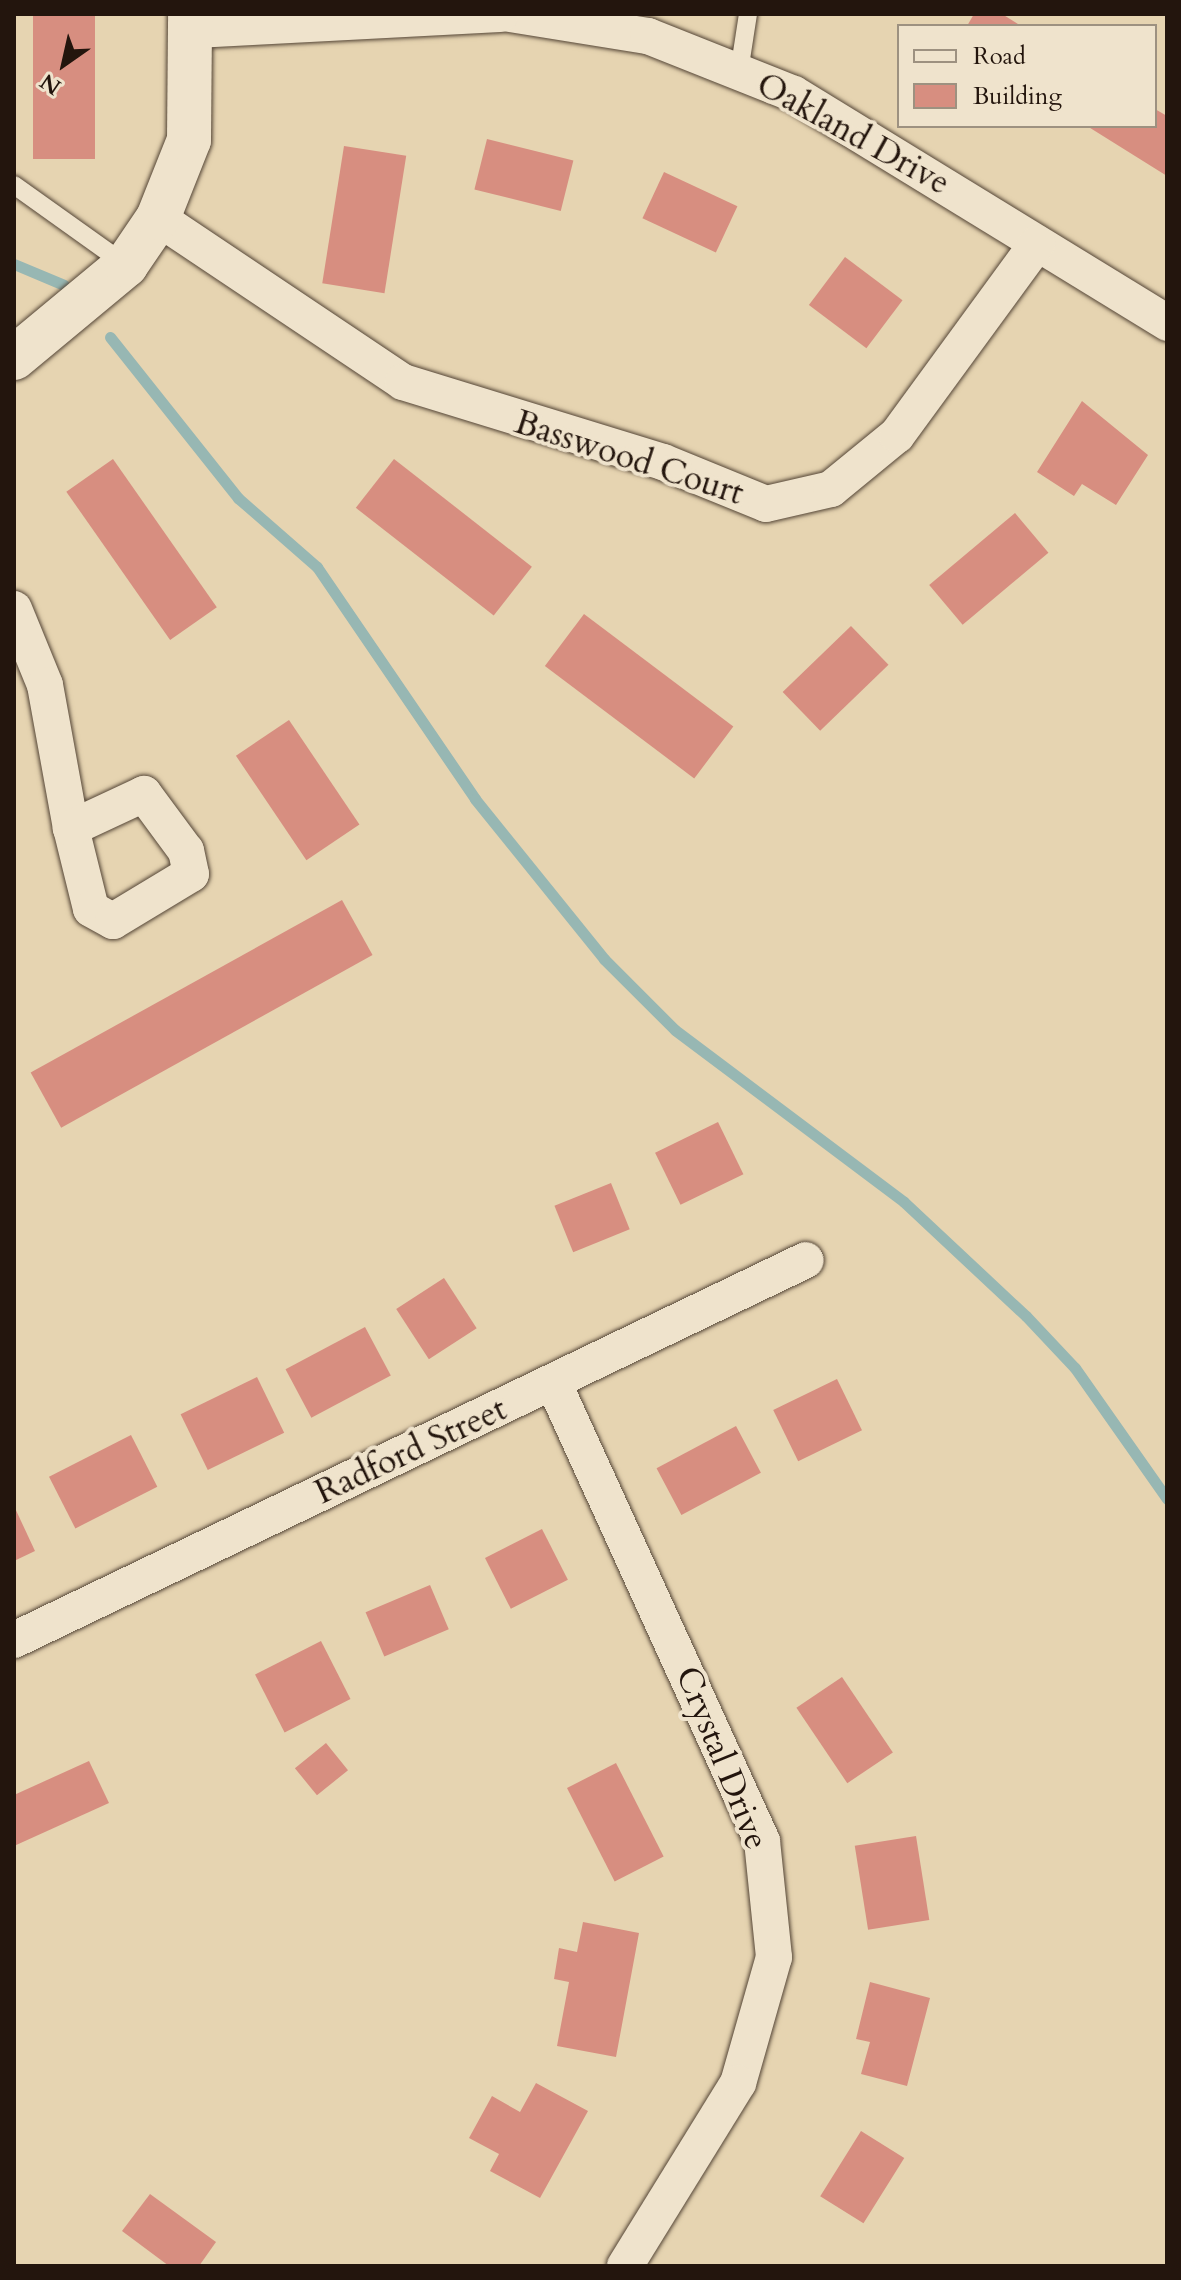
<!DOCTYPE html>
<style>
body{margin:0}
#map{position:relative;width:1181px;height:2280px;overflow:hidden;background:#e6d4b1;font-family:Cardo,serif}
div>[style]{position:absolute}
.stream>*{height:11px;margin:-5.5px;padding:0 5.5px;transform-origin:5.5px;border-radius:5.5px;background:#97b7b3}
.building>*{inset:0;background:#d78e80;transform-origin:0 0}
.roads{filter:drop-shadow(0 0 2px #544536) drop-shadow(0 0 2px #544536)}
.service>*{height:18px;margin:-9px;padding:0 9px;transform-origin:9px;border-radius:9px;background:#efe3cc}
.minor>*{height:36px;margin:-18px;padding:0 18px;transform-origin:18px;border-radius:18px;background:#efe3cc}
.tertiary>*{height:44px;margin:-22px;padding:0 22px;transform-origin:22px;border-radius:22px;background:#efe3cc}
span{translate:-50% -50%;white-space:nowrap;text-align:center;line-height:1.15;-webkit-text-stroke:8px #efe3cc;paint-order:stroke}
.street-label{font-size:34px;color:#23150d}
.frame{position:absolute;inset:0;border:16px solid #23150d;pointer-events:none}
.legend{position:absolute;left:897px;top:24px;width:260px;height:104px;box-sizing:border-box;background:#efe3cc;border:2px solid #9d9180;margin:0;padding:10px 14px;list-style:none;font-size:24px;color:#23150d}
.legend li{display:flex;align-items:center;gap:16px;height:40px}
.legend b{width:40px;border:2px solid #9d9180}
.north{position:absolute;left:24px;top:24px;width:80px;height:80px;-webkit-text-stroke:6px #efe3cc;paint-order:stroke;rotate:214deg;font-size:22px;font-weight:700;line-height:32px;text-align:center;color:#23150d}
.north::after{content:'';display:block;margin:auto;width:28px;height:36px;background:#23150d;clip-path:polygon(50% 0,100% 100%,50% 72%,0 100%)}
</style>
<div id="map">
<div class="stream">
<div style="left:14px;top:264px;width:54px;rotate:22.8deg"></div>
<div style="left:110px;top:337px;width:206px;rotate:51.5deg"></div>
<div style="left:238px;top:498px;width:105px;rotate:41.1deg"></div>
<div style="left:317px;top:567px;width:281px;rotate:55.7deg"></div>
<div style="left:475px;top:799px;width:206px;rotate:51.1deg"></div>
<div style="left:604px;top:959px;width:100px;rotate:45deg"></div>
<div style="left:675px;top:1030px;width:286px;rotate:36.9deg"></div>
<div style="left:904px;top:1202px;width:167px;rotate:43.1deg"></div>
<div style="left:1026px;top:1316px;width:71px;rotate:46.7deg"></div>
<div style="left:1075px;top:1368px;width:160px;rotate:54.9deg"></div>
</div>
<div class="building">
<div style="left:33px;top:14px;width:62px;height:145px"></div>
<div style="clip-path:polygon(974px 14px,1002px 14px,1021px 26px,967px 26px)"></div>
<div style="clip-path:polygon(1155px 109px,1167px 116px,1167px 176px,1087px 126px,1155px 126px)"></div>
<div style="left:487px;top:139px;width:89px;height:52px;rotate:14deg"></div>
<div style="left:344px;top:146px;width:63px;height:139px;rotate:9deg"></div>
<div style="left:664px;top:172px;width:81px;height:51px;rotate:25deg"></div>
<div style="left:845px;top:257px;width:72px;height:60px;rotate:37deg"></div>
<div style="clip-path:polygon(1082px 401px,1148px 455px,1116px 505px,1082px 484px,1074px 496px,1037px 472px)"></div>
<div style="left:113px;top:459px;width:181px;height:57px;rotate:55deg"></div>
<div style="left:394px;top:459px;width:175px;height:62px;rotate:38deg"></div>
<div style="left:1015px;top:513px;width:52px;height:112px;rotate:50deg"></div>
<div style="left:584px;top:614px;width:187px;height:65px;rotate:37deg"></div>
<div style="left:851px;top:626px;width:54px;height:95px;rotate:46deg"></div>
<div style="left:289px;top:720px;width:126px;height:64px;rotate:56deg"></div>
<div style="left:342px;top:900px;width:63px;height:356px;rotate:61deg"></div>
<div style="left:718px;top:1122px;width:58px;height:70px;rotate:64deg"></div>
<div style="left:611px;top:1183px;width:50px;height:61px;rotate:68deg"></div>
<div style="left:444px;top:1278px;width:60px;height:57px;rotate:57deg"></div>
<div style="left:365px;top:1327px;width:55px;height:90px;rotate:62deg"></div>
<div style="left:257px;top:1377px;width:62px;height:85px;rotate:64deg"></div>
<div style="left:837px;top:1379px;width:57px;height:71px;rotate:64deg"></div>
<div style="left:736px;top:1426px;width:53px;height:90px;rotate:62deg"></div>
<div style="left:131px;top:1435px;width:58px;height:92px;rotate:63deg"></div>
<div style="clip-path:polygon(14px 1506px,35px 1551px,14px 1561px)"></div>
<div style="left:542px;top:1529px;width:57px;height:64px;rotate:63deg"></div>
<div style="left:430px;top:1585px;width:48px;height:70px;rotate:67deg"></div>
<div style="left:321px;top:1641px;width:65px;height:74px;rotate:63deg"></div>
<div style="left:842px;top:1677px;width:91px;height:55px;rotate:56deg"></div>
<div style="left:326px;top:1743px;width:35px;height:40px;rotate:51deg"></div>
<div style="clip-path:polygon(89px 1761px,109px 1803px,14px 1846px,14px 1795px)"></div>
<div style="left:616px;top:1763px;width:105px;height:55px;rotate:63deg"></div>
<div style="left:916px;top:1836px;width:85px;height:62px;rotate:81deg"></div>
<div style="clip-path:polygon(583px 1922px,639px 1933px,616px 2057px,557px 2046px,569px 1982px,554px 1979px,559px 1948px,577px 1952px)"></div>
<div style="clip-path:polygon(870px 1982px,930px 1998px,907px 2086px,861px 2074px,870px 2042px,856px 2039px)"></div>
<div style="clip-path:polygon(536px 2083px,588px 2111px,540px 2198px,490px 2171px,499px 2154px,469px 2138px,492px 2096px,520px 2112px)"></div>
<div style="left:861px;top:2131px;width:51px;height:77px;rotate:32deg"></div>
<div style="clip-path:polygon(150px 2194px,216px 2242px,199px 2266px,169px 2266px,122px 2231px)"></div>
</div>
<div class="roads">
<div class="service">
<div style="left:739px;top:72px;width:59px;rotate:-81.2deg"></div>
<div style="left:14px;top:185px;width:138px;rotate:35.5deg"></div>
</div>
<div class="minor">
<div style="left:510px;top:14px;width:140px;rotate:9.1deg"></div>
<div style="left:648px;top:36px;width:157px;rotate:21.7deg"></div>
<div style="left:794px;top:94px;width:438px;rotate:31.5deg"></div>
<div style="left:194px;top:30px;width:307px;rotate:-3deg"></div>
<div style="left:158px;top:218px;width:295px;rotate:33.8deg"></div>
<div style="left:403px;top:382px;width:272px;rotate:17.1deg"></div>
<div style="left:663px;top:462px;width:111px;rotate:22.2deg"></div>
<div style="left:766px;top:504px;width:67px;rotate:-13deg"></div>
<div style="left:831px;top:489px;width:85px;rotate:-39.3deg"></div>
<div style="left:897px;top:435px;width:237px;rotate:-53.8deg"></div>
<div style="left:14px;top:609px;width:82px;rotate:67.8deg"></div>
<div style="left:45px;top:685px;width:145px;rotate:79.7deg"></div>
<div style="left:71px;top:828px;width:83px;rotate:76.1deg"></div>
<div style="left:91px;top:909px;width:25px;rotate:29deg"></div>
<div style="left:113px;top:921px;width:91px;rotate:-31.1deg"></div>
<div style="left:191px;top:874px;width:24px;rotate:-102deg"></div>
<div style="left:186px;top:851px;width:71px;rotate:-126.4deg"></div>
<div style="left:144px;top:794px;width:81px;rotate:155deg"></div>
<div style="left:554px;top:1384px;width:502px;rotate:65.53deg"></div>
<div style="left:762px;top:1841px;width:117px;rotate:84.1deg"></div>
<div style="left:774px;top:1957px;width:131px;rotate:105.9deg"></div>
<div style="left:738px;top:2083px;width:215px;rotate:121.7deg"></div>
<div style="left:14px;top:1640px;width:878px;rotate:-25.63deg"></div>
</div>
<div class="tertiary">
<div style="left:14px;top:358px;width:146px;rotate:-39.7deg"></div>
<div style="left:126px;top:265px;width:57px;rotate:-55.8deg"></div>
<div style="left:158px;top:218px;width:84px;rotate:-68.3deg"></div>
<div style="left:189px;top:140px;width:126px;rotate:-89.5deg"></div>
</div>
</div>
<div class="street-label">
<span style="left:853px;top:134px;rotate:29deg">Oakland Drive</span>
<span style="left:629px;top:458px;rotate:18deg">Basswood Court</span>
<span style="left:411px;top:1451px;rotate:-25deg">Radford Street</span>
<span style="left:722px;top:1758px;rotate:68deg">Crystal Drive</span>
</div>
<div class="frame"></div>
<ul class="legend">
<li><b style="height:10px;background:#efe3cc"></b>Road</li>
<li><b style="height:22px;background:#d78e80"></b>Building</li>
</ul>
<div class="north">N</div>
</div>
